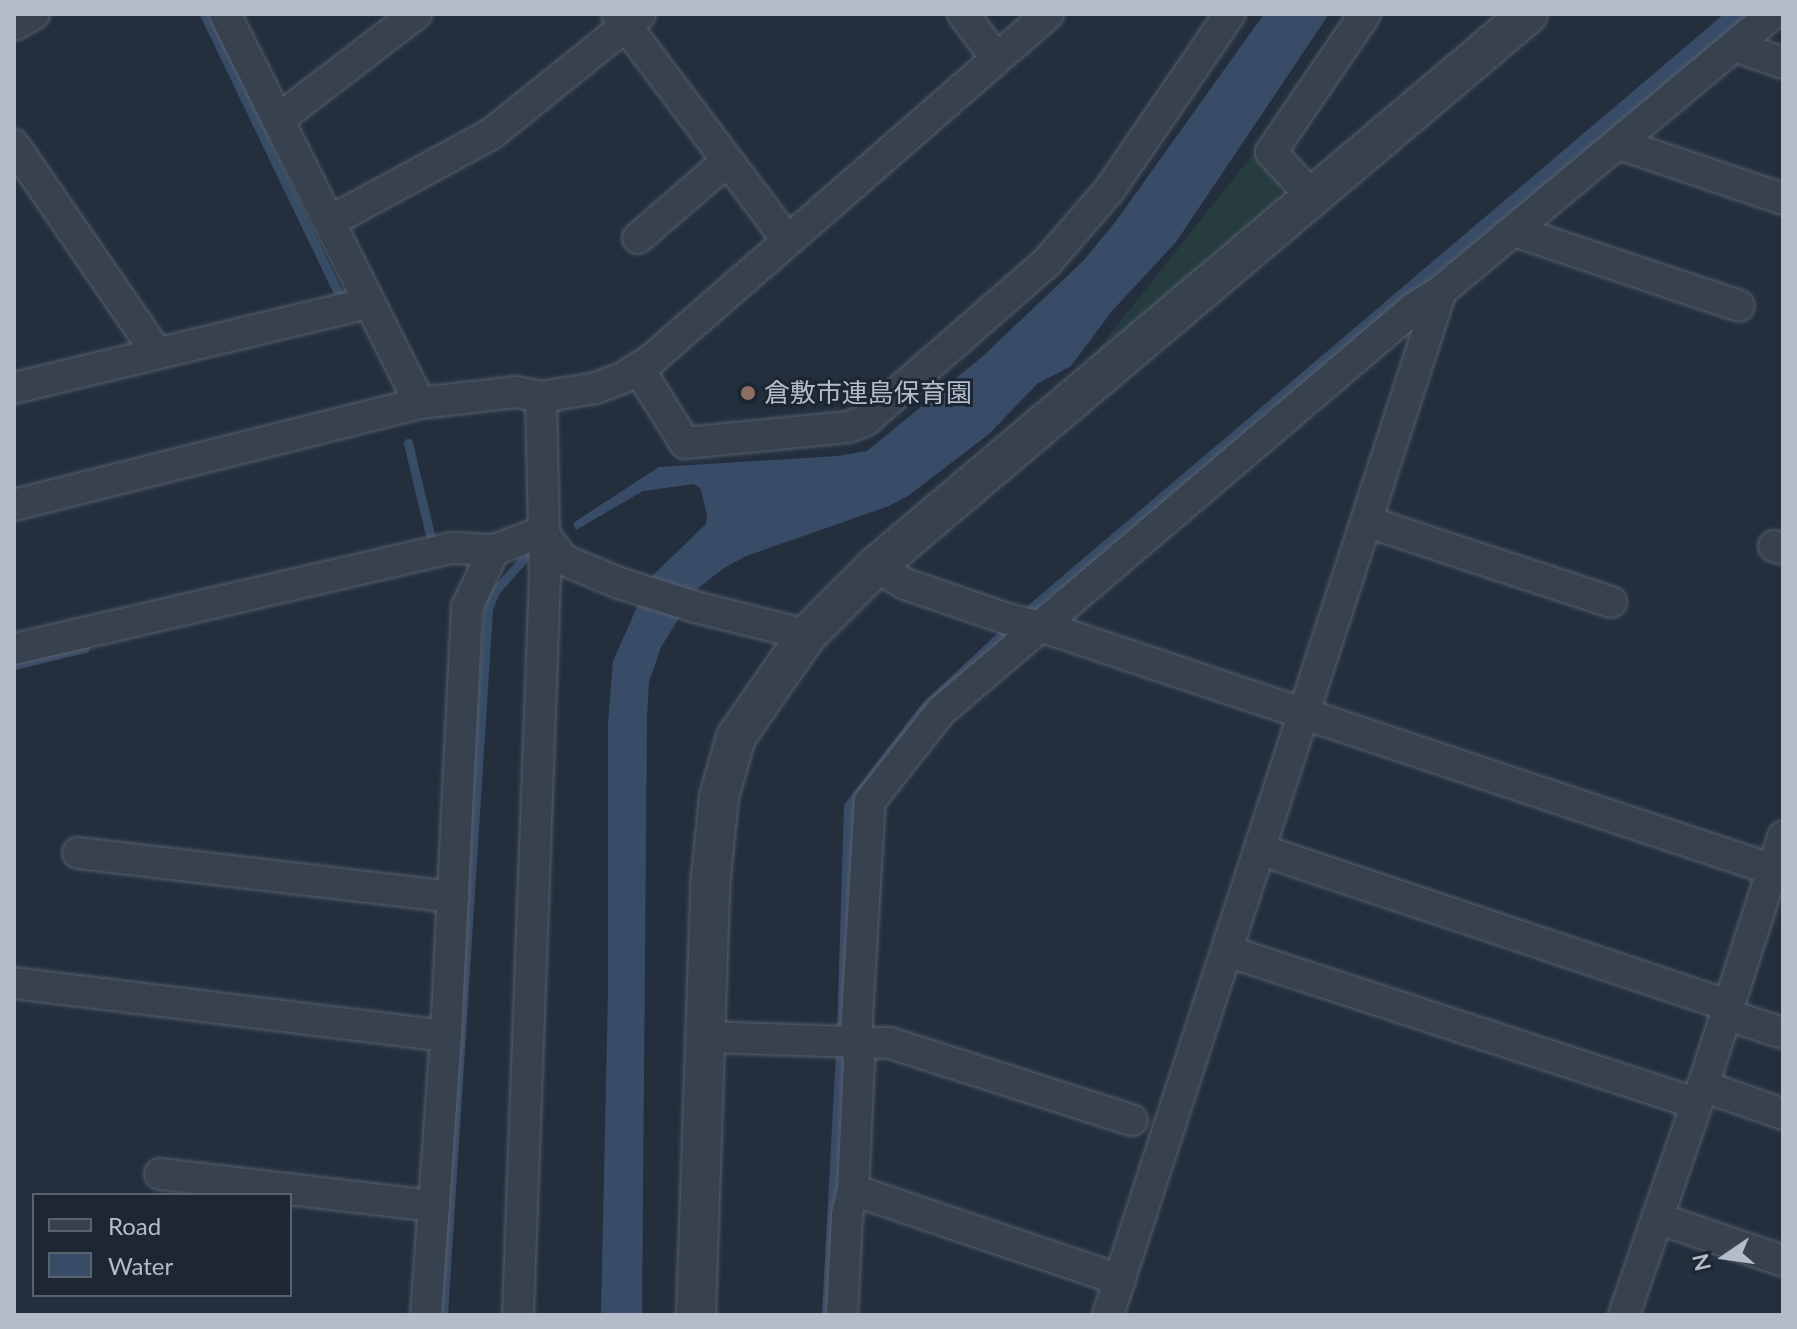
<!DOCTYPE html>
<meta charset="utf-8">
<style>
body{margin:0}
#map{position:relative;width:1797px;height:1329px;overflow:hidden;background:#242f3e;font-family:Lato,"Noto Sans JP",sans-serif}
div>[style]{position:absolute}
.green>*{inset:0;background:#263c3f}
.water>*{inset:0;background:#394c67}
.stream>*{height:9px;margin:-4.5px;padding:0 4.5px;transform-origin:4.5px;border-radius:4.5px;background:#394c67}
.roads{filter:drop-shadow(0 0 2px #565f6c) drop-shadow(0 0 2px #565f6c)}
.minor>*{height:30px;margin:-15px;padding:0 15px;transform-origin:15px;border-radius:15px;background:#38414e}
.tertiary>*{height:38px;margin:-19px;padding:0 19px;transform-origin:19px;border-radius:19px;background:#38414e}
.dots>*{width:22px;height:22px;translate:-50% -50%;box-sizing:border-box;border:4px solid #1d2633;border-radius:50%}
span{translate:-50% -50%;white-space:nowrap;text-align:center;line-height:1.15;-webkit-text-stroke:6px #1d2633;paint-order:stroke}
.poi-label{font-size:26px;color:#b4bcc9}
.left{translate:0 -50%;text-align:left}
.frame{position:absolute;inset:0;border:16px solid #b4bcc9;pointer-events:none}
.legend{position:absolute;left:32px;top:1193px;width:260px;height:104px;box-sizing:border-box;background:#1d2633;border:2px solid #59626f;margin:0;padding:10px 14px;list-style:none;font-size:24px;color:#b4bcc9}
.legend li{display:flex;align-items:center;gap:16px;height:40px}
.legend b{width:40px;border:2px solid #59626f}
.north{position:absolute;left:1685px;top:1217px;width:80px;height:80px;-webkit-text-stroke:6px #1d2633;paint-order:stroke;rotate:257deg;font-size:22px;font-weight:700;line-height:32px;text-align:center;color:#b4bcc9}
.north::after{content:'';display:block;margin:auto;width:28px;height:36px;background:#b4bcc9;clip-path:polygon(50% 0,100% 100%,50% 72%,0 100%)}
</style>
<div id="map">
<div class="green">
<div style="clip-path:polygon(1254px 153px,1282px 185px,1279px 203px,1073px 381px)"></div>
</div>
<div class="water">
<div style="clip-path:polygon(1264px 14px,1329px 14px,1176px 242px,1112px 311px,1071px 366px,1037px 384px,989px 434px,908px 496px,889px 506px,746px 556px,724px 568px,697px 589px,661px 647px,649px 682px,647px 717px,642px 1315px,601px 1315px,608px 990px,608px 722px,613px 661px,650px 578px,706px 524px,707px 516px,701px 489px,694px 484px,643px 491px,576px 530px,573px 523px,659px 467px,838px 456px,867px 451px,983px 356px,1084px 260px,1116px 221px)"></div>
<div style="clip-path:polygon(1724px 14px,1755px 14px,871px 787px,837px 1315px,822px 1315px,837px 1033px,844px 805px,922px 704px,1018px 614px)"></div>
</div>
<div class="stream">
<div style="left:204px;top:14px;width:314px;rotate:64.3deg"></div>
<div style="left:408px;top:443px;width:103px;rotate:76.5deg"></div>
<div style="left:14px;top:665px;width:73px;rotate:-13.5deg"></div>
<div style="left:443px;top:1315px;width:707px;rotate:-86.35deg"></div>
<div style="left:488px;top:609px;width:19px;rotate:-69deg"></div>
<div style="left:495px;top:591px;width:48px;rotate:-48.4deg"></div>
</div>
<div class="roads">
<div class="minor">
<div style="left:225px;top:14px;width:435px;rotate:63.4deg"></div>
<div style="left:420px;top:403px;width:97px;rotate:-6.5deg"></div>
<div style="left:516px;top:392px;width:25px;rotate:11deg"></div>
<div style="left:617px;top:14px;width:283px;rotate:53deg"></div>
<div style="left:963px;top:14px;width:55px;rotate:53.1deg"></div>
<div style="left:14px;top:25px;width:23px;rotate:-29deg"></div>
<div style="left:1735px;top:46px;width:51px;rotate:19.5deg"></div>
<div style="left:279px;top:119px;width:173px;rotate:-37.5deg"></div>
<div style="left:1619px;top:144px;width:173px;rotate:18.5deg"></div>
<div style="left:14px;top:145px;width:252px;rotate:55.5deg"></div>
<div style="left:1312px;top:197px;width:61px;rotate:-132.3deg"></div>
<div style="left:1271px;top:152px;width:167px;rotate:-55.7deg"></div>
<div style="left:329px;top:222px;width:184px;rotate:-28.5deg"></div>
<div style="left:491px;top:134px;width:191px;rotate:-38.8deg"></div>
<div style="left:1514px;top:231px;width:237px;rotate:18.4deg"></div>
<div style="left:638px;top:238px;width:116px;rotate:-40.8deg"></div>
<div style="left:638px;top:368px;width:89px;rotate:57.9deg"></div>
<div style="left:685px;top:443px;width:164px;rotate:-5.6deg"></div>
<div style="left:848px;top:427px;width:19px;rotate:-21deg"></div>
<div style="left:866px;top:420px;width:240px;rotate:-41.1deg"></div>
<div style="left:1047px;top:262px;width:96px;rotate:-49.2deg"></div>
<div style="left:1110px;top:189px;width:212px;rotate:-55.6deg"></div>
<div style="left:14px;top:388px;width:364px;rotate:-13.5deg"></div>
<div style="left:14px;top:505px;width:419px;rotate:-14.1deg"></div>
<div style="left:1368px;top:522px;width:256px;rotate:18.2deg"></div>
<div style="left:1774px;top:546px;width:9px;rotate:18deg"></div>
<div style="left:876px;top:566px;width:34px;rotate:32deg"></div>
<div style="left:905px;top:584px;width:109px;rotate:18.8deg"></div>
<div style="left:1008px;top:619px;width:45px;rotate:14deg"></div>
<div style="left:1052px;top:630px;width:770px;rotate:18.39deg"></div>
<div style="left:14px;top:649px;width:449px;rotate:-13deg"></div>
<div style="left:452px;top:548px;width:42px;rotate:2.7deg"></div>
<div style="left:494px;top:550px;width:51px;rotate:-20.6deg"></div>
<div style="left:542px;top:532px;width:36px;rotate:52deg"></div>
<div style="left:564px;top:560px;width:60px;rotate:22.7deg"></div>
<div style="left:619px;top:583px;width:80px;rotate:17.5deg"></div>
<div style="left:695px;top:607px;width:115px;rotate:14deg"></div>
<div style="left:1261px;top:850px;width:491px;rotate:18.4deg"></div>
<div style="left:78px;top:853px;width:378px;rotate:6.7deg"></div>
<div style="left:1227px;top:951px;width:493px;rotate:18deg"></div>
<div style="left:14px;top:983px;width:435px;rotate:7deg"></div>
<div style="left:1725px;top:1014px;width:61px;rotate:18.1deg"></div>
<div style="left:705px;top:1037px;width:185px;rotate:1.9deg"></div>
<div style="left:890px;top:1043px;width:254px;rotate:17.7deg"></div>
<div style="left:1703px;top:1086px;width:85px;rotate:19.3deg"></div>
<div style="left:160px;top:1174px;width:276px;rotate:6.7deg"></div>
<div style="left:853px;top:1190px;width:282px;rotate:18.6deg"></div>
<div style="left:1657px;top:1218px;width:133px;rotate:18.8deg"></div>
<div style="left:426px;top:1315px;width:280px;rotate:-85.9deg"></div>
<div style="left:446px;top:1036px;width:430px;rotate:-87.2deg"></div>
<div style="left:467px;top:607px;width:63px;rotate:-64.7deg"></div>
<div style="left:518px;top:1315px;width:740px;rotate:-87.91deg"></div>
<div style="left:545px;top:575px;width:178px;rotate:-91.3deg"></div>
<div style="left:541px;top:397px;width:56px;rotate:-9.3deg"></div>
<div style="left:596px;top:388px;width:30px;rotate:-21deg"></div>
<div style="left:624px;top:377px;width:32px;rotate:-32deg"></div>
<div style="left:651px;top:360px;width:527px;rotate:-41.07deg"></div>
<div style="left:842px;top:1315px;width:100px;rotate:-87.1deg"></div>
<div style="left:847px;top:1215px;width:26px;rotate:-77deg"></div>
<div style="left:853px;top:1190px;width:129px;rotate:-87.3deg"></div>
<div style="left:859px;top:1061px;width:27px;rotate:-96deg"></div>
<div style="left:856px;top:1034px;width:233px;rotate:-86.6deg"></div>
<div style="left:870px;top:801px;width:115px;rotate:-51.7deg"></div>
<div style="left:941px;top:711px;width:621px;rotate:-40.43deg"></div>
<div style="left:1414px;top:308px;width:32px;rotate:-32deg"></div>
<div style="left:1108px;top:1315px;width:1077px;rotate:-71.99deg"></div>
<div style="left:1441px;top:291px;width:432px;rotate:-39.9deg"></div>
<div style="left:1624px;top:1315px;width:242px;rotate:-71deg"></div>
<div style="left:1703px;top:1086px;width:262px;rotate:-72.2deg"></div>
</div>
<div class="tertiary">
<div style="left:696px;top:1315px;width:429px;rotate:-88.1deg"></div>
<div style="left:710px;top:886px;width:89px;rotate:-84.2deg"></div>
<div style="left:719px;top:797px;width:62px;rotate:-74.2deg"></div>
<div style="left:736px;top:737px;width:124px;rotate:-55.2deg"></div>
<div style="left:807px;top:635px;width:98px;rotate:-45deg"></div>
<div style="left:876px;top:566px;width:854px;rotate:-40.25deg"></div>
</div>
</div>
<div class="dots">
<div style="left:748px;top:393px;background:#8d6e63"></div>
</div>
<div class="poi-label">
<span class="left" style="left:764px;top:393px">倉敷市連島保育園</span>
</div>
<div class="frame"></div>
<ul class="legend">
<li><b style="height:10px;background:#38414e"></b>Road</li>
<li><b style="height:22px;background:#394c67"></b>Water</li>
</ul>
<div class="north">N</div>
</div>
